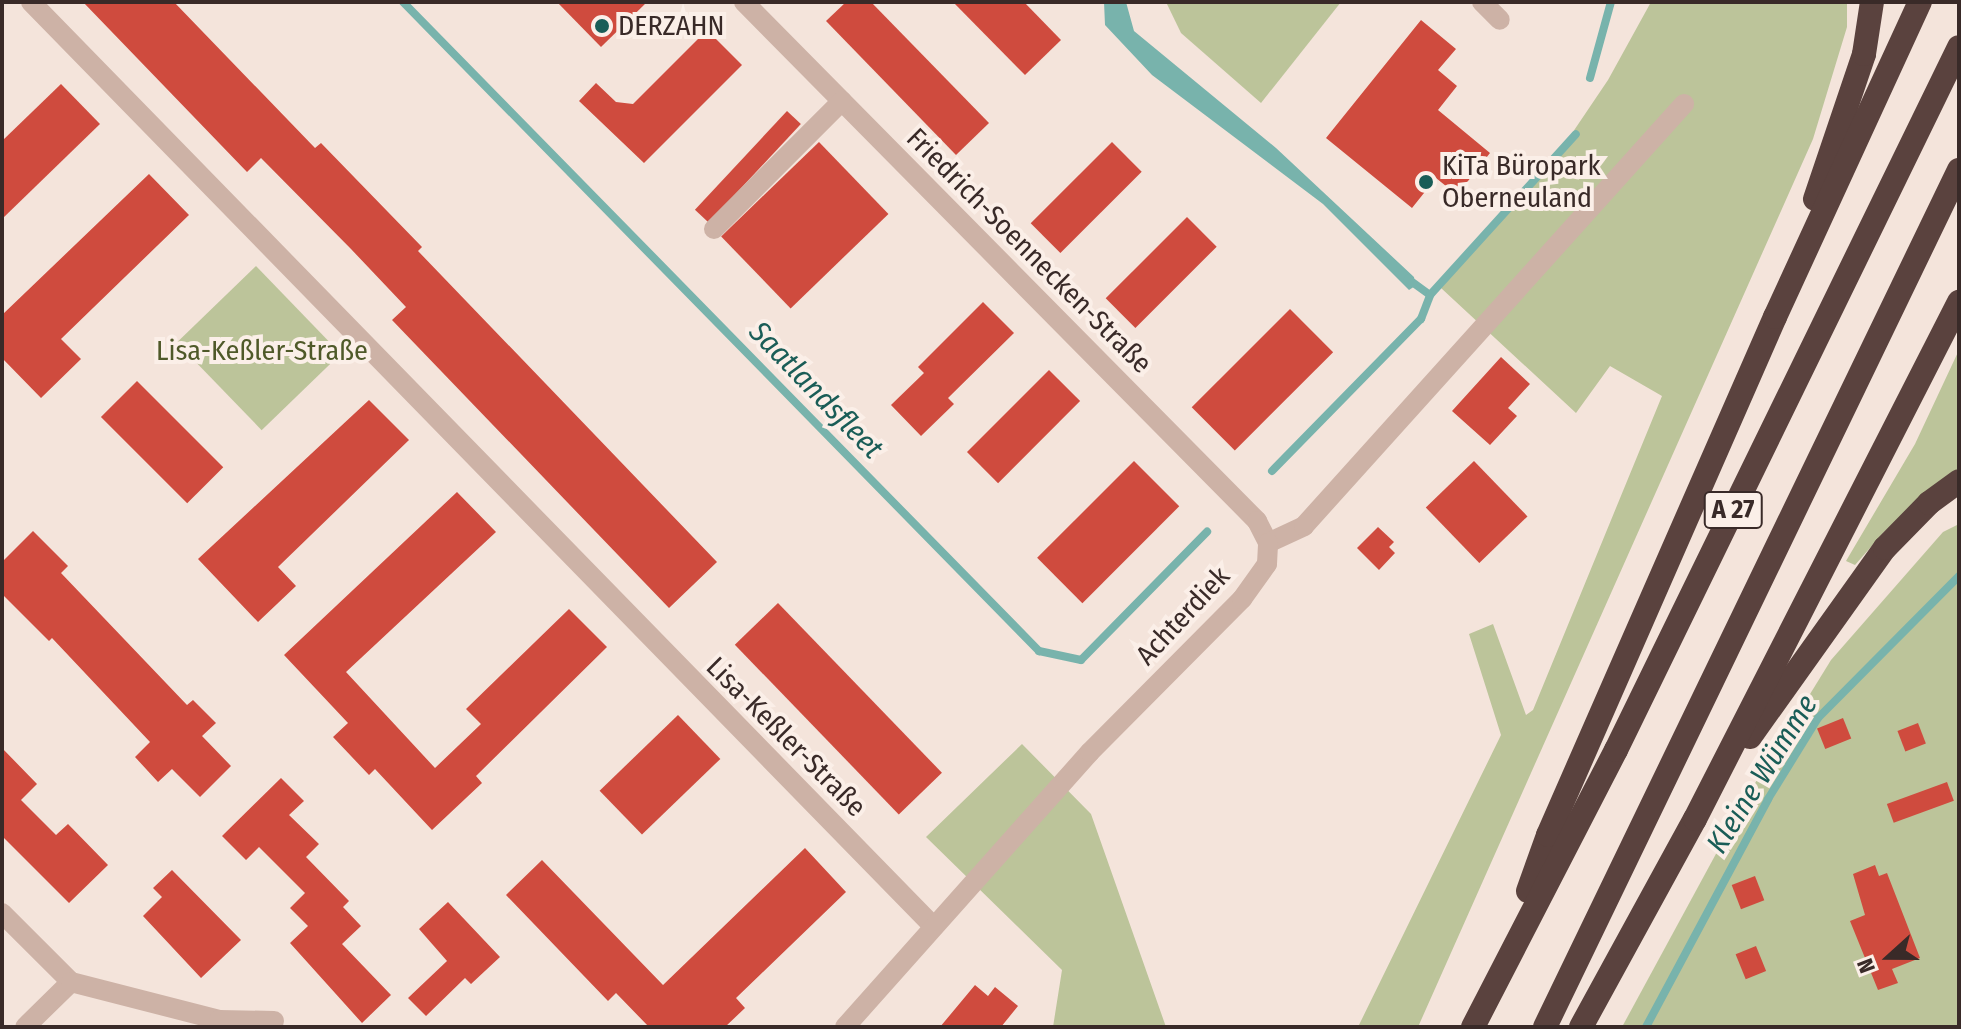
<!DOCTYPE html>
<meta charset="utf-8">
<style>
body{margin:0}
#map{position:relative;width:1961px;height:1029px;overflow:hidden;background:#f4e4db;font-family:"Fira Sans Condensed",sans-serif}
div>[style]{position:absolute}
.green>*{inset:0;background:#bcc49a;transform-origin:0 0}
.water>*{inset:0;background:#78b3ac}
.stream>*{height:8px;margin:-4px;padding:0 4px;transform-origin:4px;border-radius:4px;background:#78b3ac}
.building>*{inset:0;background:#cf4b3e;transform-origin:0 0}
.minor>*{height:20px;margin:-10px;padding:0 10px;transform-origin:10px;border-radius:10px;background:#cdb2a6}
.highway>*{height:24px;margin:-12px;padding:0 12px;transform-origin:12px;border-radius:12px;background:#5a423e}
.dots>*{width:22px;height:22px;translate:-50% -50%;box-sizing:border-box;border:4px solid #fbefe8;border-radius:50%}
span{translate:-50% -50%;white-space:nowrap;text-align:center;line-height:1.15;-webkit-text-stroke:8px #fbefe8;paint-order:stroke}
.shield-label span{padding:2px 6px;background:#fbefe8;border:2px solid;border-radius:6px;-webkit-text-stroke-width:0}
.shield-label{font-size:26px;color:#392a28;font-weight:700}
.poi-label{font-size:28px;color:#392a28}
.left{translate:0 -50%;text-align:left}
.street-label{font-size:28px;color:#392a28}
.park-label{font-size:28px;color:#4f5929}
.water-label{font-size:30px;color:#1a5d57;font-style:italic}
.frame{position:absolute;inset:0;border:4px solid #392a28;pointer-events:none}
.north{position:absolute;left:1849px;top:917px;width:80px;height:80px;-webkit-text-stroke:6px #fbefe8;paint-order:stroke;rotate:249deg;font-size:22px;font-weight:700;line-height:32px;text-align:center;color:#392a28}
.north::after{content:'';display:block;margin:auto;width:28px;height:36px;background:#392a28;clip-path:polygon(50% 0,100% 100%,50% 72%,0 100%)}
</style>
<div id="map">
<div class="green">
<div style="clip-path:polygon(1166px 2px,1341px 2px,1261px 103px,1181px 33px)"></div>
<div style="clip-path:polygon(1651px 2px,1847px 2px,1847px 27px,1813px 139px,1418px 1027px,1358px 1027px,1501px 735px,1469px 634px,1493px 624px,1526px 715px,1533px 710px,1662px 396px,1610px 366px,1576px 413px,1441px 288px,1554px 160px,1608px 80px)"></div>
<div style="left:256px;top:266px;width:122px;height:110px;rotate:46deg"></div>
<div style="clip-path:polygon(1959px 350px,1959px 473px,1884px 532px,1855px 565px,1846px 561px,1915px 444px)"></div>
<div style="clip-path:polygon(1959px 524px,1959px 1027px,1622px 1027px,1749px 793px,1831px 660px,1943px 532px)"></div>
<div style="clip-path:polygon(1022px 744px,1091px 814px,1166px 1027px,1053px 1027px,1062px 970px,926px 837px)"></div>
</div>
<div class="water">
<div style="clip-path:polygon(1104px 2px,1126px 2px,1134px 31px,1276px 148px,1414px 277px,1415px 286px,1409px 290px,1323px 204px,1152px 75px,1105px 25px)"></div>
</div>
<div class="stream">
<div style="left:403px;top:2px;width:909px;rotate:45.58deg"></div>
<div style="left:1039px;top:651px;width:43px;rotate:12.1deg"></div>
<div style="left:1081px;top:660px;width:180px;rotate:-45.5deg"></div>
<div style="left:1590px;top:78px;width:79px;rotate:-74.6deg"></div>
<div style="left:1408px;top:279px;width:27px;rotate:36deg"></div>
<div style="left:1272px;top:471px;width:213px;rotate:-45.6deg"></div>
<div style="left:1421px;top:319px;width:26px;rotate:-69deg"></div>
<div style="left:1430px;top:295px;width:217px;rotate:-47.8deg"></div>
<div style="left:1646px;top:1027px;width:259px;rotate:-61.8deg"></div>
<div style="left:1768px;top:799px;width:95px;rotate:-58.3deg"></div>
<div style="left:1818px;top:718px;width:200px;rotate:-45.2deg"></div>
</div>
<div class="building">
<div style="clip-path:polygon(83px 2px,174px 2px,315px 148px,321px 143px,388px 212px,422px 247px,418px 251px,717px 562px,669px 608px,392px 320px,406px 307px,351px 249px,261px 158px,247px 172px)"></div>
<div style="clip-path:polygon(557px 2px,647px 2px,601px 47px)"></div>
<div style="clip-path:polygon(846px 2px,871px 2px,989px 123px,956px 155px,826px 21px)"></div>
<div style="clip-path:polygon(953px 2px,1024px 2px,1061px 40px,1025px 75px)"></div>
<div style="clip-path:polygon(1421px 20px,1456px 49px,1438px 70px,1457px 86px,1438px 110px,1490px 153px,1457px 195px,1436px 178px,1412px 208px,1326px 138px)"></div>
<div style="clip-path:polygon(707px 30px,742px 65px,644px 163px,579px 101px,596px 83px,616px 102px,633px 104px)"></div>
<div style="clip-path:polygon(61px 84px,100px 124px,2px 219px,2px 141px)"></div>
<div style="left:787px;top:111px;width:19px;height:135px;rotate:43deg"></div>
<div style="left:819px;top:142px;width:100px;height:136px;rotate:46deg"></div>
<div style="left:1112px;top:142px;width:42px;height:115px;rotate:45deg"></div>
<div style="clip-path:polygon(149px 174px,189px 215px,61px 339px,81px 359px,41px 398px,2px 358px,2px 315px)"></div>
<div style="left:1187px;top:217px;width:42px;height:115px;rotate:45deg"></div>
<div style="clip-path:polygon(983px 302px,1014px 333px,948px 398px,954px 404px,921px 436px,891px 405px,924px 373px,918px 367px)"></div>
<div style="left:1290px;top:309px;width:61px;height:139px;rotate:45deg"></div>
<div style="clip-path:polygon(1501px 357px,1530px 384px,1508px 408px,1517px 416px,1490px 445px,1452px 411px)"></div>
<div style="left:1049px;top:370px;width:44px;height:116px;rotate:45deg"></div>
<div style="left:137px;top:381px;width:122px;height:51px;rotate:45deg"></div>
<div style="clip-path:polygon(369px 400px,409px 440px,278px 567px,296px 586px,258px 622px,198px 559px)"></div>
<div style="left:1134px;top:461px;width:64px;height:137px;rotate:45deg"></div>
<div style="left:1474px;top:461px;width:77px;height:67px;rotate:46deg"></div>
<div style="clip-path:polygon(457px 492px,496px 532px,346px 672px,435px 768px,481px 724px,466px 709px,569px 609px,607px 647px,476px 776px,482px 783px,432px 830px,375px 769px,369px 775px,333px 737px,348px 723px,284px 655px)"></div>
<div style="clip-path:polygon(1378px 527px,1394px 542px,1389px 547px,1395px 553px,1379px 570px,1357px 548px)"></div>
<div style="clip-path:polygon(33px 531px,68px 566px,61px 573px,187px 705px,193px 700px,216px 723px,202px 736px,231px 766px,200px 797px,172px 769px,158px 782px,135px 757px,150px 742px,52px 638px,49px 641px,2px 594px,2px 562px)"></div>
<div style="left:778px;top:603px;width:236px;height:60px;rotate:46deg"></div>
<div style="left:678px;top:715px;width:61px;height:109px;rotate:46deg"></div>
<div style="left:1843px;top:718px;width:22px;height:28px;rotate:68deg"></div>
<div style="left:1918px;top:723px;width:22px;height:22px;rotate:69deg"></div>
<div style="clip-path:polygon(2px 748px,37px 784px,21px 800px,56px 835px,68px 824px,108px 865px,69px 903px,2px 836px)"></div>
<div style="clip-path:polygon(281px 778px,304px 801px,289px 815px,319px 844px,306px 857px,349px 901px,343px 907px,361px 926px,342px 944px,391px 995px,362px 1023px,290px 943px,308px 926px,290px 908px,305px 893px,259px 847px,246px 860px,222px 836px)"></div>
<div style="left:1947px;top:782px;width:20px;height:64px;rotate:70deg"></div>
<div style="clip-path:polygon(805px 848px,846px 892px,736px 998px,745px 1008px,725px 1027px,649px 1027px,616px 993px,608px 1001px,506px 895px,542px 860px,663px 985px)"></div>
<div style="clip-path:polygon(1875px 865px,1879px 876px,1887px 873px,1920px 958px,1892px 969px,1898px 983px,1878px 990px,1850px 921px,1865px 915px,1853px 874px)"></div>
<div style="clip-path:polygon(172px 870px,241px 940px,201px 978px,143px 916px,162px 897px,153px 888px)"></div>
<div style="left:1755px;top:876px;width:26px;height:25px;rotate:69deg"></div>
<div style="clip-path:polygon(448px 902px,500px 957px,471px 984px,465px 978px,426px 1016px,408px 998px,447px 961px,419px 929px)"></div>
<div style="left:1756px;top:946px;width:27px;height:22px;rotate:68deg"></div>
<div style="clip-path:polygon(975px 985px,988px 996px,995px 987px,1018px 1006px,1001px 1027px,940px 1027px)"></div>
</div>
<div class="minor">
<div style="left:31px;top:2px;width:1291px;rotate:45.69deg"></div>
<div style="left:744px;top:2px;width:730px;rotate:45.33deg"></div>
<div style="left:1257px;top:521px;width:25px;rotate:63deg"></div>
<div style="left:1482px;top:2px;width:25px;rotate:45deg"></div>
<div style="left:714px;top:229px;width:181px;rotate:-45deg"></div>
<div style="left:1268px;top:543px;width:40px;rotate:-25deg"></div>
<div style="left:1304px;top:526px;width:568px;rotate:-48deg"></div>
<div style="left:2px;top:913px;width:98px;rotate:45deg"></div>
<div style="left:71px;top:982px;width:64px;rotate:135.6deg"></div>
<div style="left:71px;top:982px;width:153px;rotate:14.4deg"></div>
<div style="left:219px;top:1020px;width:55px;rotate:1deg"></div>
<div style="left:845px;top:1027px;width:368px;rotate:-48.3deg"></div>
<div style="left:1090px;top:752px;width:216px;rotate:-45.2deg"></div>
<div style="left:1242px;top:599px;width:43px;rotate:-54.5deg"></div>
<div style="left:1267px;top:564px;width:21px;rotate:-87deg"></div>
</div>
<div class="highway">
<div style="left:1815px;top:199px;width:153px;rotate:-71.3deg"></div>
<div style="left:1864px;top:54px;width:53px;rotate:-81.3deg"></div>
<div style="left:1750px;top:737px;width:232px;rotate:-54.5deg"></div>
<div style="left:1885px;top:548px;width:63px;rotate:-45.6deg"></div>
<div style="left:1929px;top:503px;width:37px;rotate:-36deg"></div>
<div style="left:1528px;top:891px;width:59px;rotate:-70.3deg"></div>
<div style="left:1548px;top:835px;width:566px;rotate:-66.34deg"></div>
<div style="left:1775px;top:317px;width:347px;rotate:-65.3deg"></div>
<div style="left:1473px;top:1027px;width:312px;rotate:-62.7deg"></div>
<div style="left:1616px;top:750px;width:782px;rotate:-63.99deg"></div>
<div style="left:1545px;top:1027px;width:952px;rotate:-64.22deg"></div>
<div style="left:1581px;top:1027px;width:237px;rotate:-61.3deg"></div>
<div style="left:1695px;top:819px;width:581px;rotate:-62.95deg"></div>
</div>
<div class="dots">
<div style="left:602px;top:26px;background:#1a5d57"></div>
<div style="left:1426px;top:182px;background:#1a5d57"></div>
</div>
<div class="shield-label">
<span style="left:1733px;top:510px">A 27</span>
</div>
<div class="poi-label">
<span class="left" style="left:618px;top:26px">DERZAHN</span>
<span class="left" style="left:1442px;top:182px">KiTa Büropark<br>Oberneuland</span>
</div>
<div class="street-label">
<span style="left:1029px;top:251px;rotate:45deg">Friedrich-Soennecken-Straße</span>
<span style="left:1183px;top:616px;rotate:-47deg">Achterdiek</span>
<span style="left:786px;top:737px;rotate:45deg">Lisa-Keßler-Straße</span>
</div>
<div class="park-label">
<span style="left:262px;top:351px">Lisa-Keßler-Straße</span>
</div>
<div class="water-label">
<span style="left:816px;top:390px;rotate:46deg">Saatlandsfleet</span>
<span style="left:1762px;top:774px;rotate:-58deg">Kleine Wümme</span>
</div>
<div class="frame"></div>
<div class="north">N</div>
</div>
